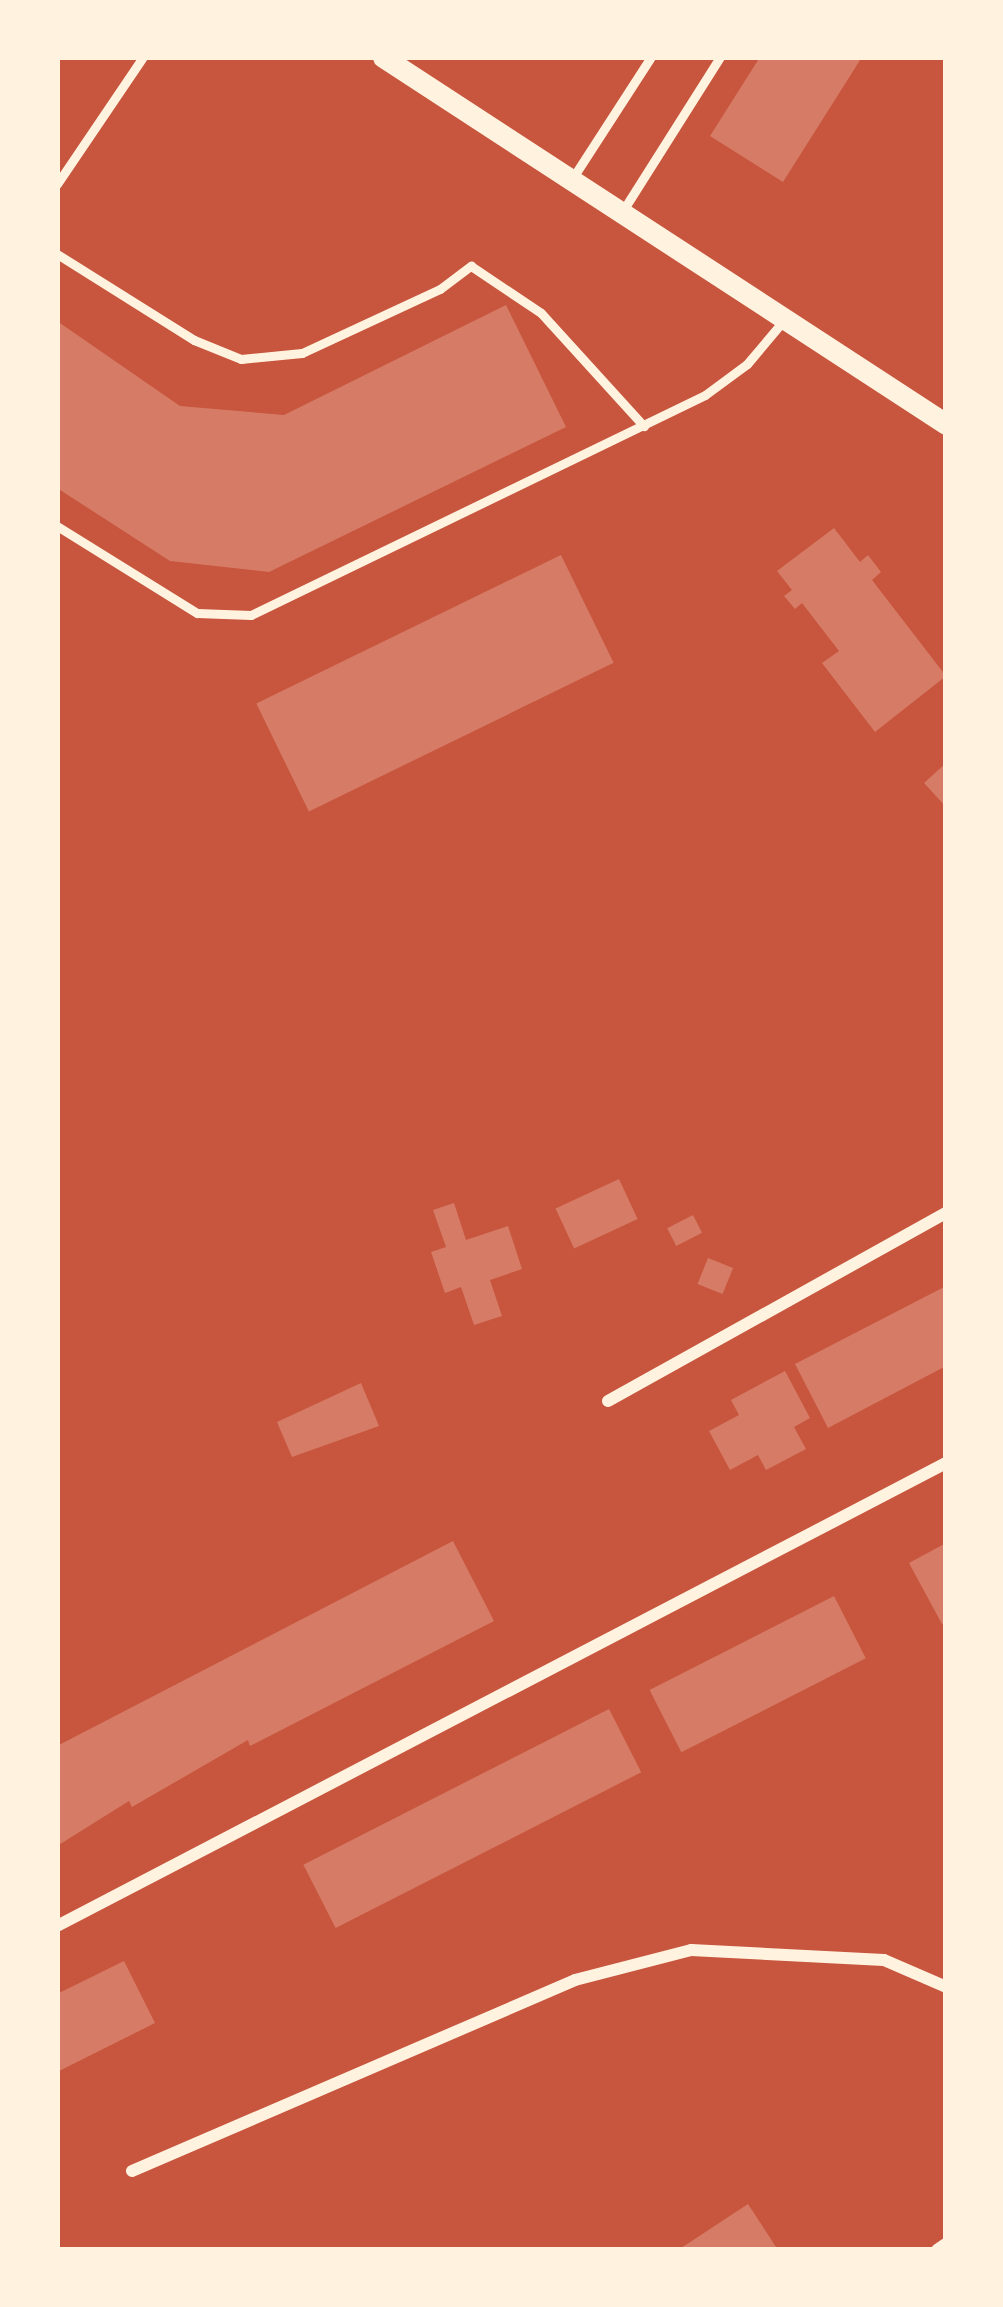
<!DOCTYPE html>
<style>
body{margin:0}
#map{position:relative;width:1003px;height:2307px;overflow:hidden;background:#c8553d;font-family:Raleway,sans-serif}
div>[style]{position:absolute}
.building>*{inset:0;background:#d67c66;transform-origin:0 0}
.service>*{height:9px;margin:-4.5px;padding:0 4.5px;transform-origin:4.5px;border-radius:4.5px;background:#fff3e0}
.minor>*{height:12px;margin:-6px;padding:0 6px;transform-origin:6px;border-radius:6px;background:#fff3e0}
.tertiary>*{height:21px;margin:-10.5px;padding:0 10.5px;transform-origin:10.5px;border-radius:10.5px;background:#fff3e0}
span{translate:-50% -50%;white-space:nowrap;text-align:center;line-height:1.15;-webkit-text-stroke:9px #fff3e0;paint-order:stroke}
.frame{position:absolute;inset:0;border:60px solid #fff3e0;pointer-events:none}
</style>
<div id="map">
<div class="building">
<div style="clip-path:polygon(760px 57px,862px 57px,783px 182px,710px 136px)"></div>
<div style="clip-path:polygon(506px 305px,566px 427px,269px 572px,170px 561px,57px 488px,57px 321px,180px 406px,284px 415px)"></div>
<div style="clip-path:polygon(834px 528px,860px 562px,868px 555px,881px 572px,872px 580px,946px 676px,875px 732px,822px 663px,839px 651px,802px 603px,795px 609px,784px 596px,792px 590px,777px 571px)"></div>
<div style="left:561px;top:555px;width:120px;height:339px;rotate:64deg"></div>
<div style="clip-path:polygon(946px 763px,946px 807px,924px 783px)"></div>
<div style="left:619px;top:1179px;width:44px;height:70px;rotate:65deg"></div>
<div style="clip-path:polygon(454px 1203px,466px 1240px,508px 1226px,522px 1269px,490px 1280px,502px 1316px,474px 1325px,461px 1287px,445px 1293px,431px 1252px,446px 1247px,433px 1210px)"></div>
<div style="left:693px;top:1215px;width:20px;height:29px;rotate:63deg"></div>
<div style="left:708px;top:1258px;width:27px;height:28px;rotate:22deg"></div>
<div style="clip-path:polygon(946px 1286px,946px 1366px,828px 1428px,795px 1364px)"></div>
<div style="clip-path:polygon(785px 1371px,810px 1418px,794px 1427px,806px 1449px,766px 1470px,758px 1455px,730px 1470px,709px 1431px,739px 1415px,731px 1400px)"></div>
<div style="clip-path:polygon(361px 1383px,379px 1426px,292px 1457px,277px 1422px)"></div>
<div style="clip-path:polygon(453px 1541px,494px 1621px,250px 1746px,248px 1740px,132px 1807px,129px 1801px,57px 1846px,57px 1746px)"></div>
<div style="clip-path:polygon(946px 1543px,946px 1622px,942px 1624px,909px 1563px)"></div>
<div style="left:834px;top:1596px;width:70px;height:207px;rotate:63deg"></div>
<div style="left:609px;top:1709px;width:71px;height:343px;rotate:63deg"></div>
<div style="clip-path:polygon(124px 1961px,155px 2023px,57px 2072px,57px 1994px)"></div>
<div style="clip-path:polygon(748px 2204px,776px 2247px,771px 2250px,678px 2250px)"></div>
</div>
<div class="service">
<div style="left:572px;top:179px;width:145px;rotate:-57.1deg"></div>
<div style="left:57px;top:184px;width:153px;rotate:-55.9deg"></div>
<div style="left:622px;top:212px;width:183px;rotate:-57.7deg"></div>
<div style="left:57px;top:254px;width:162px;rotate:32.1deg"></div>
<div style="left:194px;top:340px;width:51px;rotate:22deg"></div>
<div style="left:241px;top:359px;width:61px;rotate:-5.6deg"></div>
<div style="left:302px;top:353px;width:152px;rotate:-24.9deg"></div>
<div style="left:440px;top:289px;width:39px;rotate:-37deg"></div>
<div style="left:471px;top:266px;width:84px;rotate:33.9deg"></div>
<div style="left:541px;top:313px;width:153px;rotate:47.7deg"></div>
<div style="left:57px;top:526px;width:165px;rotate:31.9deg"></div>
<div style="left:197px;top:613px;width:54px;rotate:2.1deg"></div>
<div style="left:251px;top:615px;width:504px;rotate:-25.85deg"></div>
<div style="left:705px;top:395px;width:52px;rotate:-36.4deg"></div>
<div style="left:747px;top:364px;width:57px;rotate:-49.9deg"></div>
</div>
<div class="minor">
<div style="left:608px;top:1401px;width:387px;rotate:-29.1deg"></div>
<div style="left:57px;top:1926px;width:1002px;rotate:-27.51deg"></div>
<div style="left:132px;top:2171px;width:482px;rotate:-23.3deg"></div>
<div style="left:575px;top:1980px;width:120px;rotate:-14.5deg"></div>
<div style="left:691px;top:1950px;width:193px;rotate:3deg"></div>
<div style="left:884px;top:1960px;width:68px;rotate:23.5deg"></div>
<div style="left:937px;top:2250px;width:11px;rotate:-34deg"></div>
</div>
<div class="tertiary">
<div style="left:383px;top:57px;width:672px;rotate:33.1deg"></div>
</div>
<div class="frame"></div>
</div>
